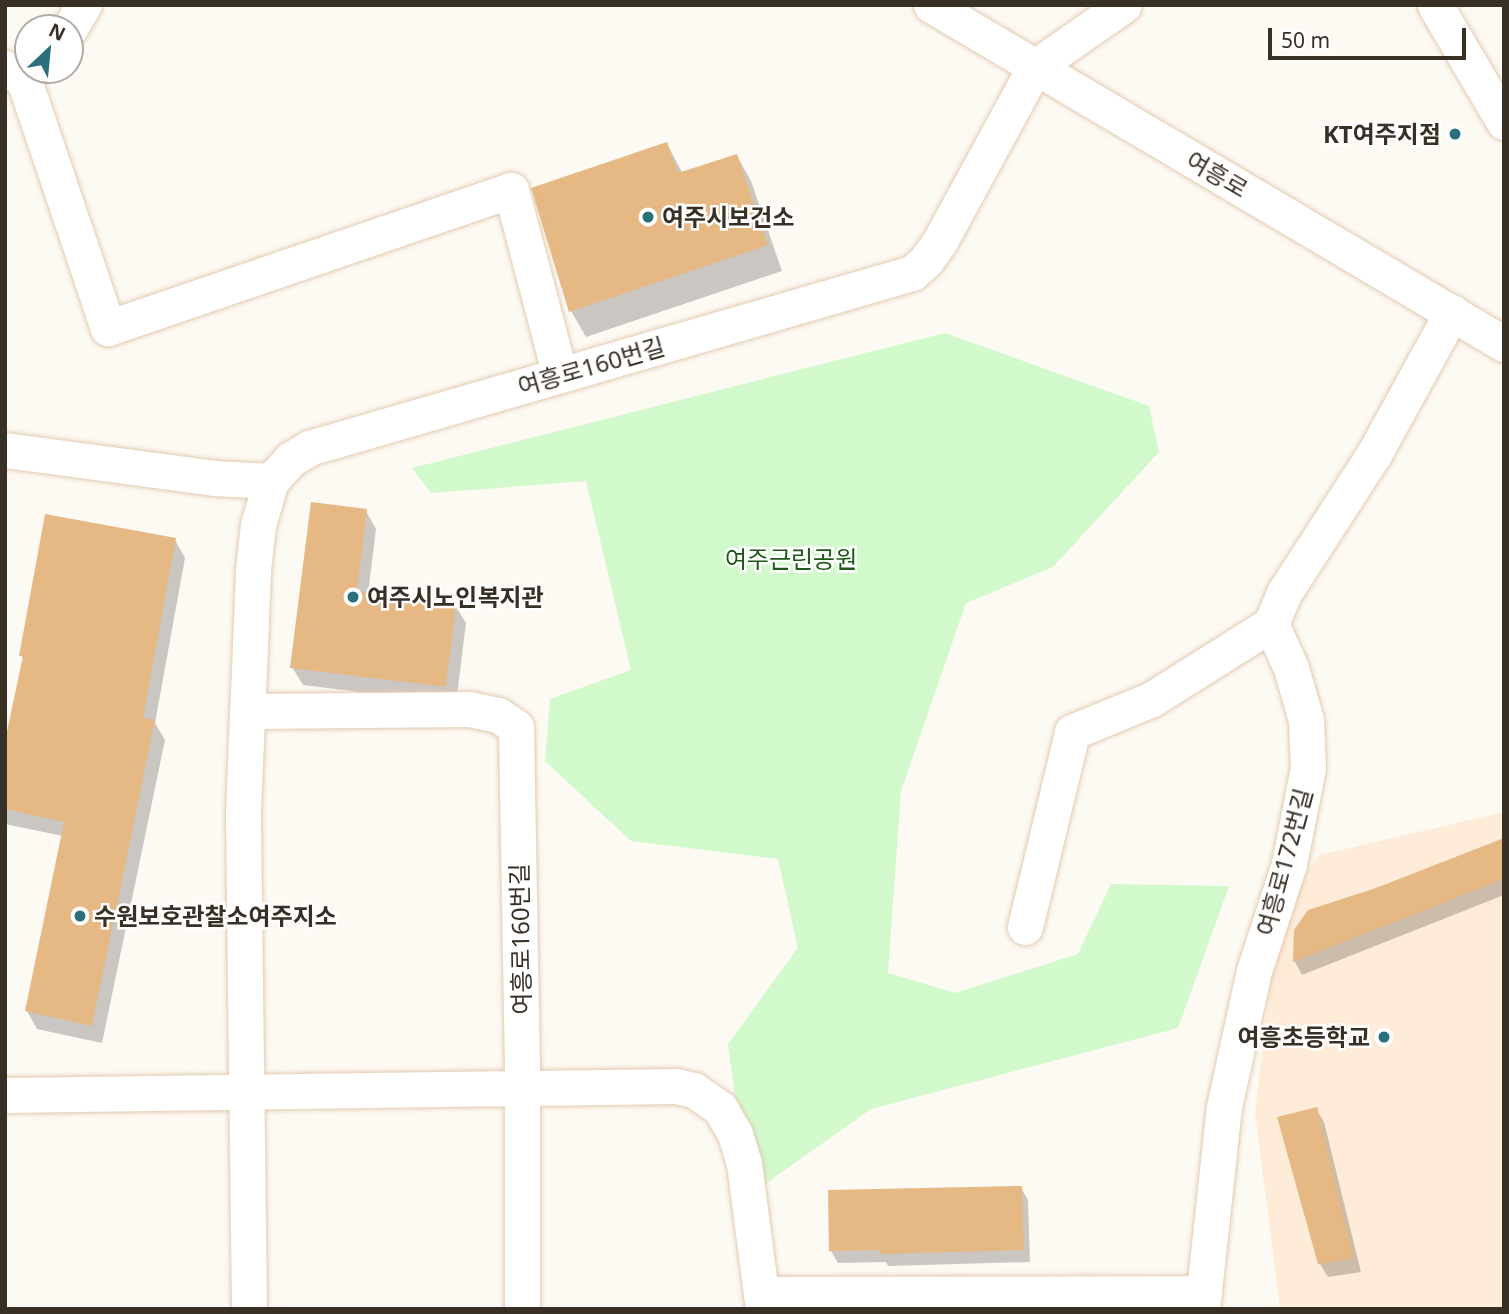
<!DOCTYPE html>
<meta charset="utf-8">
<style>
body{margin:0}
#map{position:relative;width:1509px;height:1314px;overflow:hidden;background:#fdf9f3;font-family:"Noto Sans","Noto Sans KR",sans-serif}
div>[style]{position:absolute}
.built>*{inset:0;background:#feecd8}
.green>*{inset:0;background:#d2f9cc}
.shadow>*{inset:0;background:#0003}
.building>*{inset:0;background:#e6b884}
.roads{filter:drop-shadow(0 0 2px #e2cbb1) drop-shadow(0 0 2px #e2cbb1)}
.minor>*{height:35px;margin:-17.5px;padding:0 17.5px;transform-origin:17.5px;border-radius:17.5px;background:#fff}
.dots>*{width:19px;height:19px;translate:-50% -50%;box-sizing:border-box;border:4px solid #fff;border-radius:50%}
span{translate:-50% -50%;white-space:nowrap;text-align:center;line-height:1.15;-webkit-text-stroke:5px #fff;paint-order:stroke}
.poi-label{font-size:24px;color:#382f25;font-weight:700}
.right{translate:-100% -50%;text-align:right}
.left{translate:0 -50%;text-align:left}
.street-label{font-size:24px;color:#382f25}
.park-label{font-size:24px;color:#1d5816}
.frame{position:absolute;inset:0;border:7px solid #382f25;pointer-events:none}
.north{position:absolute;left:14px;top:14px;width:70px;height:70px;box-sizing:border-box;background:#fff;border:2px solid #afaca8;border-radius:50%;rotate:26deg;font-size:19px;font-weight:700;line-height:28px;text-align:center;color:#382f25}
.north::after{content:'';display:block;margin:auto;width:24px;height:32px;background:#29707c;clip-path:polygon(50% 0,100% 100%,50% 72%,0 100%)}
.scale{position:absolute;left:1268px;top:28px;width:198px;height:32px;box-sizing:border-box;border:4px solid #382f25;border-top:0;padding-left:9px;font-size:21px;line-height:24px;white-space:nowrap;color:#382f25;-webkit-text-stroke:5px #fff;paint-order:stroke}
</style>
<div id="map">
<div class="built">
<div style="clip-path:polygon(1504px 812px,1504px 1309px,1280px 1309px,1255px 1112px,1273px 961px,1286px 918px,1308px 871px,1320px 855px)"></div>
</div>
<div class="green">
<div style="clip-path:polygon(945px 333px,1149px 406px,1159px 452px,1053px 567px,966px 603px,901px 791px,888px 973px,955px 993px,1078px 954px,1111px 884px,1229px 886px,1178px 1028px,871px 1109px,758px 1189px,735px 1096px,728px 1044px,798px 948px,778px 859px,631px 841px,545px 761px,550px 699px,631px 670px,586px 481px,431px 493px,412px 468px)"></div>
</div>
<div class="shadow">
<div style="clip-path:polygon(667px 144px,683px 174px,737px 156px,751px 181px,782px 271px,586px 337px,571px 311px)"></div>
<div style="clip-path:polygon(366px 511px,376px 529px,368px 594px,455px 605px,466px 623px,456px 704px,303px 685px,292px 667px)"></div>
<div style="clip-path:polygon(175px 540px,185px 558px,155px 723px,165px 740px,102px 1043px,37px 1029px,27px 1011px,63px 836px,5px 824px,5px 750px,24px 660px,21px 655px)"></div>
<div style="clip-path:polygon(1504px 840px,1504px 895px,1302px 975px,1295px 962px,1295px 931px,1376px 890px)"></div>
<div style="clip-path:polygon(1316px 1109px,1324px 1122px,1361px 1272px,1328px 1277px,1320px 1264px)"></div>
<div style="clip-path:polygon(1021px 1188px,1028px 1200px,1030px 1262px,888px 1266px,886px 1262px,838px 1263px,831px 1251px,830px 1192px)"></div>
</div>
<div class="building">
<div style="clip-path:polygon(667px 142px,678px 173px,737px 154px,768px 245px,569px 312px,531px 188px)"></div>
<div style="clip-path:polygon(311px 502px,367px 509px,357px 591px,456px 603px,446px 687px,290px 668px)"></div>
<div style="clip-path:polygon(45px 514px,176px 538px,143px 718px,155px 720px,92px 1026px,25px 1011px,64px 822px,5px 809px,5px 741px,23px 656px,19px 656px)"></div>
<div style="clip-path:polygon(1504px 838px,1504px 879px,1293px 962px,1294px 930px,1308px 910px,1376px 888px)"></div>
<div style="clip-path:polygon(1317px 1107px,1354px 1259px,1318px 1264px,1277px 1117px)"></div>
<div style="clip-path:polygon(1022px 1186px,1024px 1250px,880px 1254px,879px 1250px,829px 1251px,828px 1190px)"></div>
</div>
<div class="roads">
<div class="minor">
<div style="left:931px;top:5px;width:666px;rotate:30.61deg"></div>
<div style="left:1435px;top:5px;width:136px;rotate:59.5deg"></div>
<div style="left:70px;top:28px;width:27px;rotate:-59deg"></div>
<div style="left:5px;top:68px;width:22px;rotate:32deg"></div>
<div style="left:24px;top:80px;width:262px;rotate:71.3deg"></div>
<div style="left:108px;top:328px;width:426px;rotate:-18.9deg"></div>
<div style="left:511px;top:190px;width:191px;rotate:75.2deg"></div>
<div style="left:5px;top:450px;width:211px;rotate:7.6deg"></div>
<div style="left:214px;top:478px;width:57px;rotate:3deg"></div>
<div style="left:247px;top:711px;width:222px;rotate:-0.5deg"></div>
<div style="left:469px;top:709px;width:30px;rotate:12deg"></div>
<div style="left:498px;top:715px;width:22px;rotate:34deg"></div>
<div style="left:516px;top:727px;width:361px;rotate:89deg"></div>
<div style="left:522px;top:1088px;width:221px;rotate:90deg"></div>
<div style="left:1025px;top:927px;width:201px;rotate:-76.4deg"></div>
<div style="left:1072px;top:732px;width:87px;rotate:-22.4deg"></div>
<div style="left:1152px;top:699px;width:141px;rotate:-32.2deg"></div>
<div style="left:5px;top:1095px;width:671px;rotate:-0.77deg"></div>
<div style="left:676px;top:1086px;width:18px;rotate:13deg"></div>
<div style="left:694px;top:1090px;width:32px;rotate:35deg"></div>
<div style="left:720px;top:1108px;width:30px;rotate:60deg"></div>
<div style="left:735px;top:1134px;width:30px;rotate:73deg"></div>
<div style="left:744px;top:1163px;width:147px;rotate:82.6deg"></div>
<div style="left:763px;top:1294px;width:439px;rotate:-0.1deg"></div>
<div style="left:249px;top:1309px;width:497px;rotate:-90.7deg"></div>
<div style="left:243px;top:812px;width:242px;rotate:-87.6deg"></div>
<div style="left:253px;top:570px;width:45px;rotate:-83.7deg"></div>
<div style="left:258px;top:525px;width:46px;rotate:-73.5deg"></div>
<div style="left:271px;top:481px;width:30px;rotate:-48deg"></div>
<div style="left:291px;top:459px;width:21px;rotate:-31deg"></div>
<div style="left:309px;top:448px;width:628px;rotate:-16.18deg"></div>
<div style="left:912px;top:273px;width:18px;rotate:-41deg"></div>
<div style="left:926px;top:261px;width:24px;rotate:-55deg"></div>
<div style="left:940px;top:241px;width:198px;rotate:-61.4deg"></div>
<div style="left:1035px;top:67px;width:108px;rotate:-34.9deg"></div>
<div style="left:1202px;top:1309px;width:203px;rotate:-83.8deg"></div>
<div style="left:1224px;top:1107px;width:139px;rotate:-77.6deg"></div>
<div style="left:1254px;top:971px;width:113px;rotate:-71.9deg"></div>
<div style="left:1289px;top:864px;width:98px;rotate:-78.8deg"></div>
<div style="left:1308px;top:768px;width:48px;rotate:-92.4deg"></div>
<div style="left:1306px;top:720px;width:54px;rotate:-106.1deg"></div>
<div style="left:1291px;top:668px;width:48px;rotate:-114.4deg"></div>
<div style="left:1271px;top:624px;width:34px;rotate:-67deg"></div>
<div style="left:1284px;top:593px;width:166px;rotate:-57.1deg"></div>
<div style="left:1374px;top:454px;width:162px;rotate:-61.2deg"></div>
</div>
</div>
<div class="dots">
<div style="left:1455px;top:134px;background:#29707c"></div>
<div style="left:648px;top:217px;background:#29707c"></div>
<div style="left:353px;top:597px;background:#29707c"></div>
<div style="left:80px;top:916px;background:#29707c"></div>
<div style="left:1384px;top:1037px;background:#29707c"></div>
</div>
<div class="poi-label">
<span class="right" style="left:1441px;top:134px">KT여주지점</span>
<span class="left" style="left:662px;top:217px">여주시보건소</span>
<span class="left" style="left:367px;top:597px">여주시노인복지관</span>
<span class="left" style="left:94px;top:916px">수원보호관찰소여주지소</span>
<span class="right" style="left:1370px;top:1037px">여흥초등학교</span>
</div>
<div class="street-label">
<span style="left:1217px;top:174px;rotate:30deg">여흥로</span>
<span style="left:591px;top:366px;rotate:-16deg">여흥로160번길</span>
<span style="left:1284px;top:862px;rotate:-75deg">여흥로172번길</span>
<span style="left:520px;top:939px;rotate:-91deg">여흥로160번길</span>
</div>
<div class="park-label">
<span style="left:791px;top:559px">여주근린공원</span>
</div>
<div class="frame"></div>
<div class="north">N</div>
<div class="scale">50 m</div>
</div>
